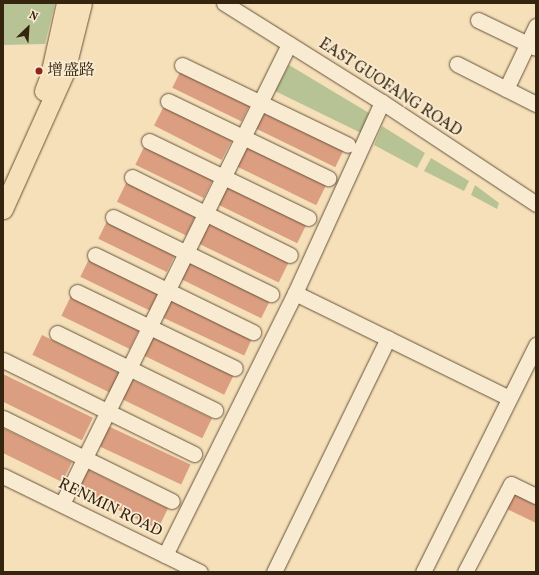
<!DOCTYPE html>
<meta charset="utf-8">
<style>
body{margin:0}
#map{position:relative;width:539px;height:575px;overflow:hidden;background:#f6e0ba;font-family:Vollkorn,"Noto Serif SC",serif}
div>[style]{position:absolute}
.green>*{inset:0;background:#b7c394}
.building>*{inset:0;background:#dc9e81;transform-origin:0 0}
.roads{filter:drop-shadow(0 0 1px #655339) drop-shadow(0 0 1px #655339)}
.minor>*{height:15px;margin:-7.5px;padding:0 7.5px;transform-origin:7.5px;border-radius:7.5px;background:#f9ebd2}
.major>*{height:19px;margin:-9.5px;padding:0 9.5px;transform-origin:9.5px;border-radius:9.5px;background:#f6e0ba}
.dots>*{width:11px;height:11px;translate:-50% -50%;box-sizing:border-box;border:2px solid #f9ebd2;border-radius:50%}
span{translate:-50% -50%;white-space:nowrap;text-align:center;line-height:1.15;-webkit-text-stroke:3.5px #f9ebd2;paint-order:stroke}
.poi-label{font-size:16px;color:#35240e}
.left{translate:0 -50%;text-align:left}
.street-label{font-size:16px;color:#35240e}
.frame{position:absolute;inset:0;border:4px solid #35240e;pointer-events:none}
.north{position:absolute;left:8px;top:8px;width:40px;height:40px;-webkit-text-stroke:3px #f9ebd2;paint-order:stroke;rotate:25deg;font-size:11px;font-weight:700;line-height:16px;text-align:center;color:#35240e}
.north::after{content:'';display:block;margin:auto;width:14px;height:18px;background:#35240e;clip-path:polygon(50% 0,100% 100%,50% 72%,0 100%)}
</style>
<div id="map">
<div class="green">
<div style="clip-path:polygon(3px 3px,55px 3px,45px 44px,3px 45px)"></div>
<div style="clip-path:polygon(289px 65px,369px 113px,361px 133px,275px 91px)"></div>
<div style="clip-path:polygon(382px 126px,425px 153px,417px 168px,374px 145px)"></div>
<div style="clip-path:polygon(431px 158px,469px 181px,464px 191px,424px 171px)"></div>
<div style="clip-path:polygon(475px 185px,499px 203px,497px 209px,471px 195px)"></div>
</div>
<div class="building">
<div style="left:182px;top:68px;width:77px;height:22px;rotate:26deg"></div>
<div style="left:164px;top:106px;width:76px;height:22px;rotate:27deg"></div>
<div style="left:264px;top:108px;width:90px;height:22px;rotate:26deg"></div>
<div style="left:145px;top:145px;width:76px;height:22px;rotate:26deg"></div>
<div style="left:245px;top:146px;width:90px;height:22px;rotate:26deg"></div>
<div style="left:127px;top:181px;width:77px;height:23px;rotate:26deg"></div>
<div style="left:226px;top:184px;width:90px;height:22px;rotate:26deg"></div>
<div style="left:108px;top:219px;width:76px;height:22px;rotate:26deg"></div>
<div style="left:207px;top:222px;width:91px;height:23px;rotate:26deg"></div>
<div style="left:90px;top:257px;width:77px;height:22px;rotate:26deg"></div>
<div style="left:190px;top:259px;width:90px;height:22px;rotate:26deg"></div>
<div style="left:71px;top:296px;width:76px;height:22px;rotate:26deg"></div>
<div style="left:171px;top:297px;width:91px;height:22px;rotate:25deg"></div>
<div style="left:42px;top:335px;width:86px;height:22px;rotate:26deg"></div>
<div style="left:152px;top:335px;width:91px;height:22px;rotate:26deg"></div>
<div style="left:3px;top:374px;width:100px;height:25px;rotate:26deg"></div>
<div style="left:131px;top:379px;width:90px;height:22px;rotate:26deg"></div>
<div style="left:108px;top:426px;width:91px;height:22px;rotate:25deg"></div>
<div style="clip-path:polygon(3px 428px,72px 462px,62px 482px,3px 453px)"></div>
<div style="left:87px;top:469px;width:90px;height:23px;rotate:26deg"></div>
<div style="clip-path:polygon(516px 491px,536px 501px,536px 523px,507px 509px)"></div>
</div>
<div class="roads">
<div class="minor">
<div style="left:224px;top:3px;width:186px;rotate:32.1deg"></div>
<div style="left:382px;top:102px;width:185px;rotate:33.5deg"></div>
<div style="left:478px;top:20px;width:64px;rotate:25.8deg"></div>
<div style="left:457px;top:64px;width:89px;rotate:26.9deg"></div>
<div style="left:182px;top:65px;width:184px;rotate:25.7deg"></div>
<div style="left:506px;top:89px;width:70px;rotate:-64.5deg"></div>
<div style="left:168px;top:101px;width:178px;rotate:25.7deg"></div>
<div style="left:149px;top:141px;width:177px;rotate:25.8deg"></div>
<div style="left:132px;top:177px;width:176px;rotate:26.3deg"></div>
<div style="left:113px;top:217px;width:176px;rotate:26deg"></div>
<div style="left:95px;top:255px;width:176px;rotate:26deg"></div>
<div style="left:77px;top:292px;width:175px;rotate:25.7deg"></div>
<div style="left:295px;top:293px;width:238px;rotate:26.1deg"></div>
<div style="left:57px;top:333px;width:176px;rotate:26deg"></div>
<div style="left:3px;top:360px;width:213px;rotate:26.2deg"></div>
<div style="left:3px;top:418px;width:188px;rotate:26.2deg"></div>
<div style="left:3px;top:476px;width:219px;rotate:26deg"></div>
<div style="left:62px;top:504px;width:513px;rotate:-63.73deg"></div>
<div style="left:165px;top:555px;width:292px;rotate:-63.6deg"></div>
<div style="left:295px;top:293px;width:210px;rotate:-65.5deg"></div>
<div style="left:274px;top:572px;width:260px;rotate:-64deg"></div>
<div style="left:423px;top:572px;width:254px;rotate:-63.5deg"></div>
<div style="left:465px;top:572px;width:99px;rotate:-62.4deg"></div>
<div style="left:511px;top:484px;width:28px;rotate:26deg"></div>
</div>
<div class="major">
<div style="left:44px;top:91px;width:17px;rotate:-69deg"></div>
<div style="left:50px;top:75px;width:74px;rotate:-77.5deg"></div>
<div style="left:3px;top:209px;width:151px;rotate:-65.8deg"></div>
<div style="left:65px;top:71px;width:70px;rotate:-76deg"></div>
</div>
</div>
<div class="dots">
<div style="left:39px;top:71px;background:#8f2418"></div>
</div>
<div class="poi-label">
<span class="left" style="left:47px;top:71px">增盛路</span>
</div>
<div class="street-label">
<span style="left:390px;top:88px;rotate:33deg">EAST GUOFANG ROAD</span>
<span style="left:110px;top:508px;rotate:26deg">RENMIN ROAD</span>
</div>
<div class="frame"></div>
<div class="north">N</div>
</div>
